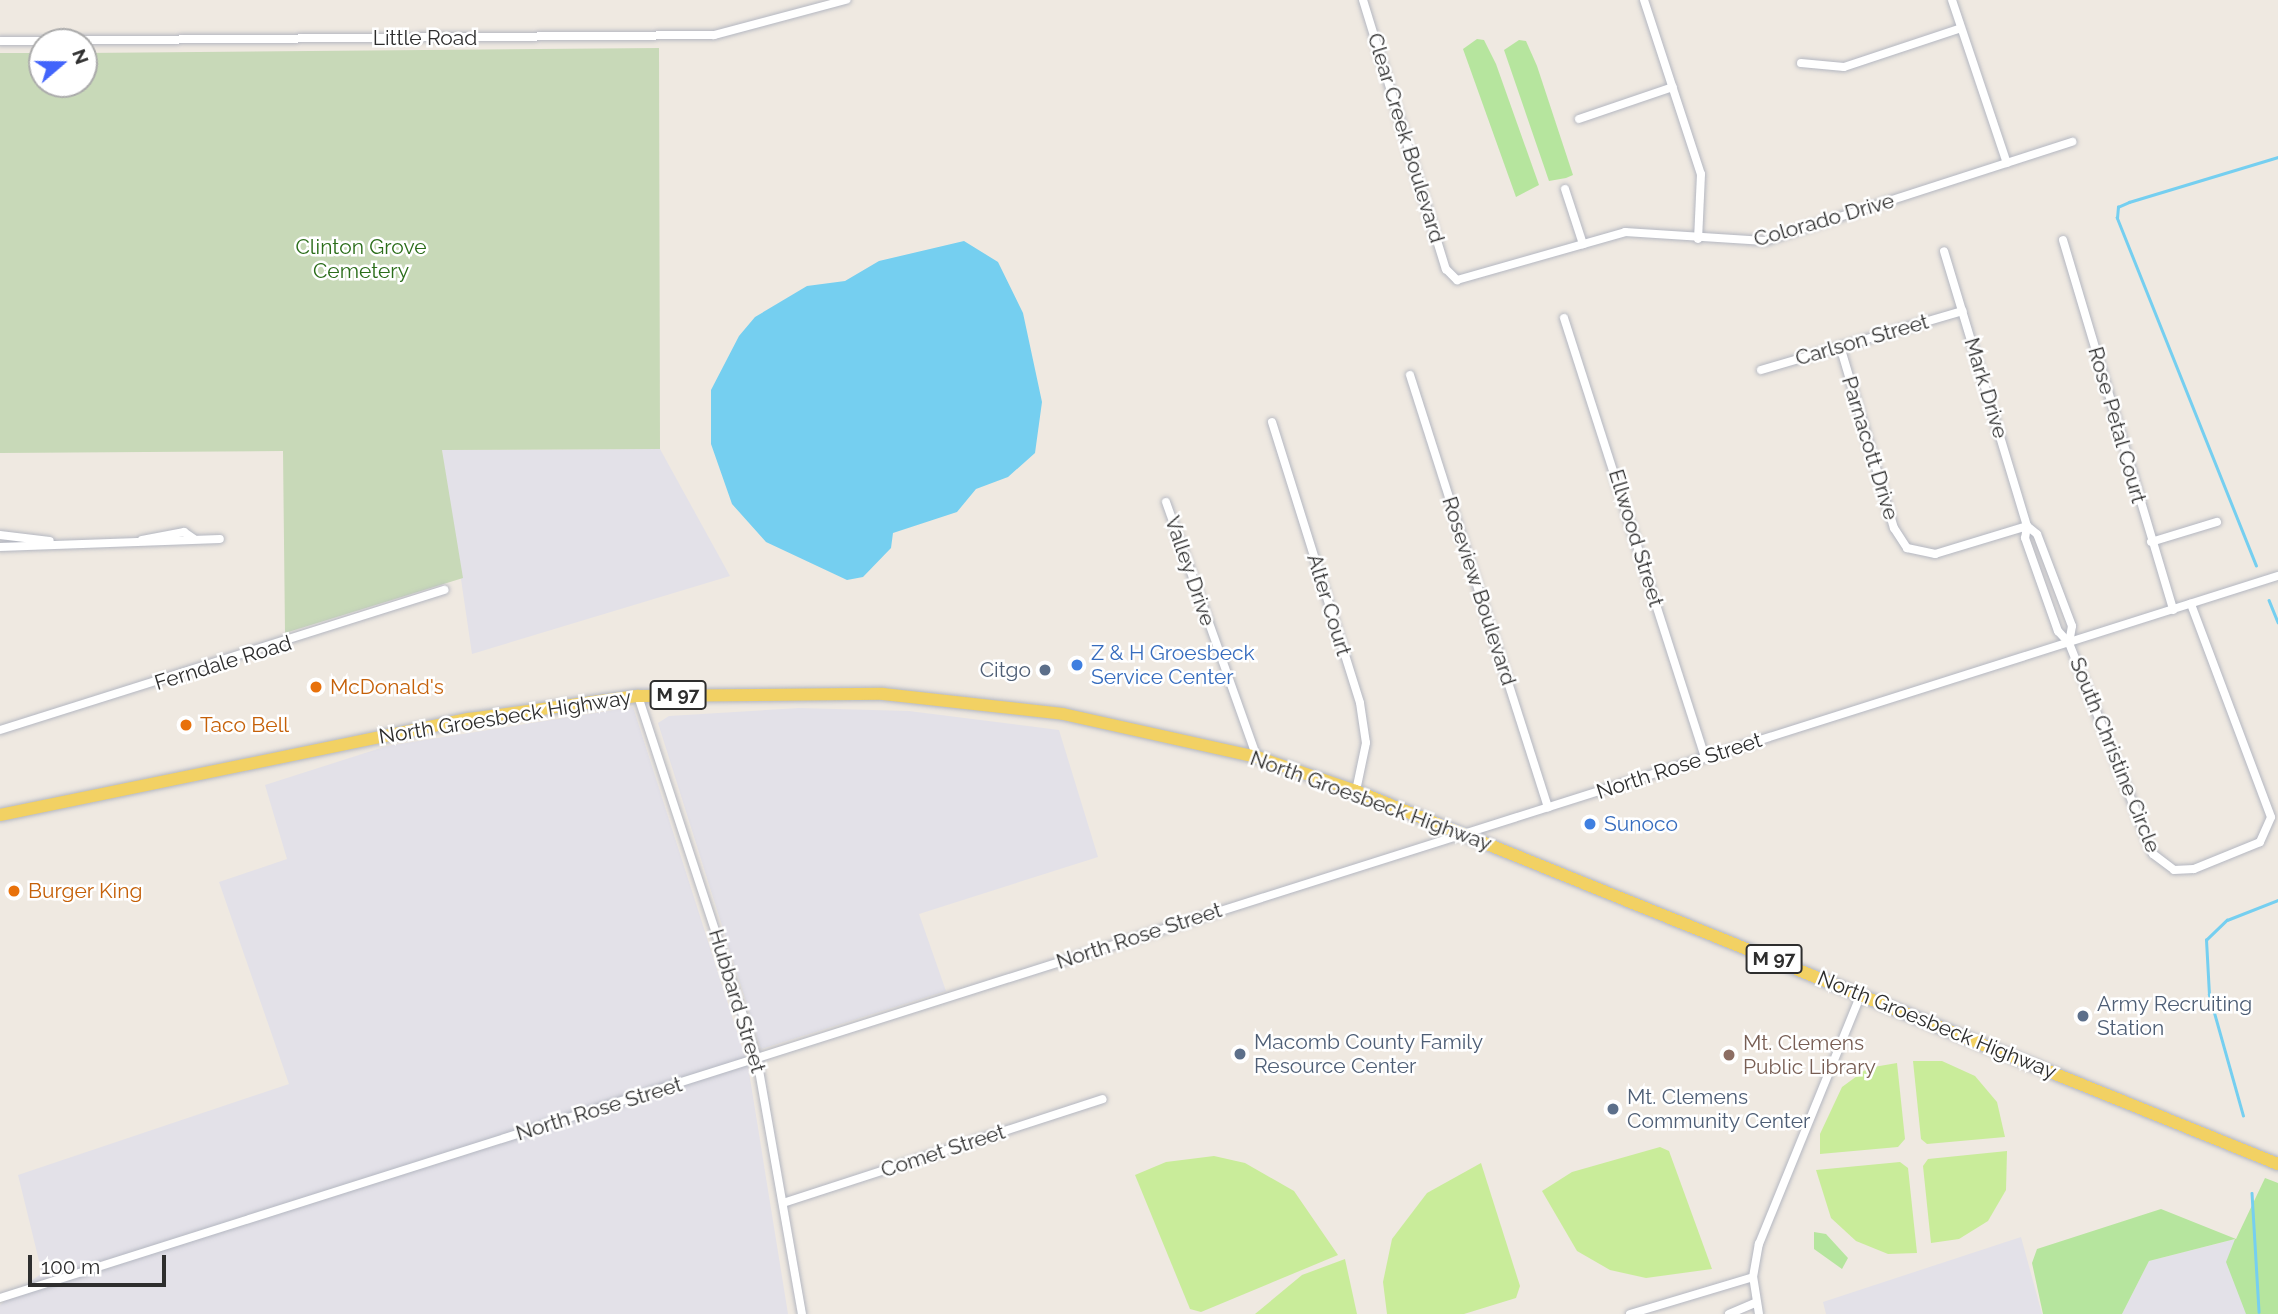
<!DOCTYPE html>
<style>
body{margin:0}
#map{position:relative;width:2278px;height:1314px;overflow:hidden;background:#efe9e1;font-family:Raleway,sans-serif}
div>[style]{position:absolute}
.industrial>*{inset:0;background:#e3e1e8}
.green>*{inset:0;background:#b6e59e}
.cemetery>*{inset:0;background:#c8d9b8}
.pitch>*{inset:0;background:#c9ec9a}
.water>*{inset:0;background:#75cff0}
.stream>*{height:2.5px;margin:-1.25px;padding:0 1.25px;transform-origin:1.25px;border-radius:1.25px;background:#75cff0}
.roads{filter:drop-shadow(0 0 2px #b4b7c1) drop-shadow(0 0 2px #b4b7c1)}
.minor>*{height:8px;margin:-4px;padding:0 4px;transform-origin:4px;border-radius:4px;background:#fff}
.primary>*{height:12px;margin:-6px;padding:0 6px;transform-origin:6px;border-radius:6px;background:#f2d163}
.dots>*{width:19px;height:19px;translate:-50% -50%;box-sizing:border-box;border:4px solid #fff;border-radius:50%}
span{translate:-50% -50%;white-space:nowrap;text-align:center;line-height:1.15;-webkit-text-stroke:5px #fff;paint-order:stroke}
.shield-label span{padding:2px 5px;background:#fff;border:2px solid;border-radius:5px;-webkit-text-stroke-width:0}
.shield-label{font-size:19px;color:#2e2e2e;font-weight:700}
.street-label{font-size:21px;color:#2e2e2e}
.park-label{font-size:21px;color:#2c6e1b}
.shop-label{font-size:21px;color:#366cbe}
.left{translate:0 -50%;text-align:left}
.service-label{font-size:21px;color:#4e5e75}
.right{translate:-100% -50%;text-align:right}
.food-label{font-size:21px;color:#c56008}
.education-label{font-size:21px;color:#785e54}
.north{position:absolute;left:28px;top:28px;width:70px;height:70px;box-sizing:border-box;background:#fff;border:2px solid #ababab;border-radius:50%;rotate:70deg;font-size:19px;font-weight:700;line-height:28px;text-align:center;color:#2e2e2e}
.north::after{content:'';display:block;margin:auto;width:24px;height:32px;background:#4264fb;clip-path:polygon(50% 0,100% 100%,50% 72%,0 100%)}
.scale{position:absolute;left:28px;top:1255px;width:138px;height:32px;box-sizing:border-box;border:4px solid #2e2e2e;border-top:0;padding-left:9px;font-size:21px;line-height:24px;white-space:nowrap;color:#2e2e2e;-webkit-text-stroke:5px #fff;paint-order:stroke}
</style>
<div id="map">
<div class="industrial">
<div style="clip-path:polygon(660px 449px,730px 576px,472px 654px,442px 450px)"></div>
<div style="clip-path:polygon(633px 707px,748px 1066px,788px 1314px,0 1314px,0 1305px,42px 1273px,18px 1175px,289px 1084px,219px 882px,287px 859px,265px 785px,387px 746px)"></div>
<div style="clip-path:polygon(799px 708px,909px 711px,1059px 730px,1098px 857px,919px 914px,946px 991px,761px 1049px,658px 723px,669px 716px)"></div>
<div style="clip-path:polygon(2021px 1237px,2042px 1314px,1826px 1314px,1823px 1302px)"></div>
<div style="clip-path:polygon(2236px 1239px,2278px 1314px,2122px 1314px,2149px 1261px)"></div>
</div>
<div class="green">
<div style="clip-path:polygon(1477px 39px,1484px 40px,1496px 64px,1539px 185px,1516px 197px,1463px 49px)"></div>
<div style="clip-path:polygon(1519px 40px,1526px 41px,1537px 66px,1573px 175px,1566px 178px,1549px 181px,1504px 50px)"></div>
<div style="clip-path:polygon(2265px 1178px,2278px 1183px,2278px 1314px,2246px 1314px,2226px 1262px,2235px 1239px,2149px 1261px,2122px 1314px,2043px 1314px,2032px 1263px,2037px 1249px,2161px 1209px,2236px 1239px)"></div>
<div style="clip-path:polygon(1814px 1232px,1826px 1234px,1848px 1258px,1842px 1269px,1814px 1249px)"></div>
</div>
<div class="cemetery">
<div style="clip-path:polygon(659px 48px,660px 449px,442px 450px,463px 578px,285px 633px,283px 451px,0 453px,0 53px,42px 53px,42px 84px,84px 84px,84px 53px)"></div>
</div>
<div class="pitch">
<div style="clip-path:polygon(1913px 1061px,1942px 1061px,1975px 1076px,1997px 1102px,2005px 1137px,1927px 1144px,1921px 1139px)"></div>
<div style="clip-path:polygon(1897px 1063px,1905px 1139px,1898px 1147px,1820px 1154px,1820px 1134px,1842px 1087px,1868px 1068px)"></div>
<div style="clip-path:polygon(1660px 1147px,1669px 1151px,1712px 1269px,1646px 1278px,1610px 1270px,1577px 1251px,1542px 1191px,1572px 1172px)"></div>
<div style="clip-path:polygon(2007px 1151px,2006px 1190px,1988px 1221px,1959px 1239px,1931px 1243px,1923px 1166px,1928px 1159px)"></div>
<div style="clip-path:polygon(1214px 1156px,1245px 1163px,1294px 1191px,1338px 1255px,1201px 1312px,1190px 1309px,1135px 1175px,1166px 1162px)"></div>
<div style="clip-path:polygon(1900px 1162px,1908px 1168px,1917px 1253px,1888px 1254px,1856px 1241px,1831px 1218px,1816px 1170px)"></div>
<div style="clip-path:polygon(1481px 1163px,1520px 1286px,1516px 1298px,1464px 1314px,1387px 1314px,1383px 1282px,1392px 1239px,1427px 1193px)"></div>
<div style="clip-path:polygon(1345px 1259px,1357px 1314px,1255px 1314px,1302px 1275px)"></div>
</div>
<div class="water">
<div style="clip-path:polygon(964px 241px,998px 262px,1023px 313px,1042px 402px,1035px 453px,1008px 477px,976px 489px,957px 512px,893px 533px,891px 548px,863px 577px,847px 580px,766px 542px,732px 504px,711px 444px,711px 390px,739px 336px,755px 317px,807px 286px,845px 281px,879px 261px)"></div>
</div>
<div class="stream">
<div style="left:2256px;top:566px;width:375px;rotate:-111.8deg"></div>
<div style="left:2117px;top:218px;width:11px;rotate:-85deg"></div>
<div style="left:2118px;top:207px;width:12px;rotate:-24deg"></div>
<div style="left:2129px;top:202px;width:156px;rotate:-16.8deg"></div>
<div style="left:2269px;top:600px;width:24px;rotate:68deg"></div>
<div style="left:2243px;top:1116px;width:126px;rotate:-105.7deg"></div>
<div style="left:2209px;top:995px;width:55px;rotate:-93.1deg"></div>
<div style="left:2206px;top:940px;width:29px;rotate:-44deg"></div>
<div style="left:2227px;top:920px;width:55px;rotate:-21.4deg"></div>
<div style="left:2252px;top:1193px;width:119px;rotate:86.6deg"></div>
</div>
<div class="roads">
<div class="minor">
<div style="left:1363px;top:0;width:282px;rotate:72.9deg"></div>
<div style="left:1446px;top:269px;width:16px;rotate:45deg"></div>
<div style="left:1457px;top:280px;width:175px;rotate:-15.9deg"></div>
<div style="left:1625px;top:232px;width:140px;rotate:3.7deg"></div>
<div style="left:1765px;top:241px;width:323px;rotate:-17.9deg"></div>
<div style="left:1644px;top:0;width:183px;rotate:71.9deg"></div>
<div style="left:1701px;top:174px;width:65px;rotate:92.6deg"></div>
<div style="left:1952px;top:0;width:172px;rotate:71.4deg"></div>
<div style="left:0;top:41px;width:714px;rotate:-0.48deg"></div>
<div style="left:714px;top:35px;width:137px;rotate:-14.9deg"></div>
<div style="left:1801px;top:63px;width:43px;rotate:5.3deg"></div>
<div style="left:1844px;top:67px;width:123px;rotate:-18.4deg"></div>
<div style="left:1579px;top:119px;width:99px;rotate:-18.8deg"></div>
<div style="left:1565px;top:189px;width:58px;rotate:71.9deg"></div>
<div style="left:2063px;top:240px;width:386px;rotate:73.4deg"></div>
<div style="left:1564px;top:318px;width:462px;rotate:72.2deg"></div>
<div style="left:1840px;top:346px;width:190px;rotate:73.5deg"></div>
<div style="left:1894px;top:528px;width:24px;rotate:57deg"></div>
<div style="left:1907px;top:548px;width:29px;rotate:12deg"></div>
<div style="left:1935px;top:554px;width:96px;rotate:-16.9deg"></div>
<div style="left:2027px;top:526px;width:287px;rotate:-106.8deg"></div>
<div style="left:1761px;top:370px;width:210px;rotate:-16.3deg"></div>
<div style="left:1410px;top:375px;width:454px;rotate:72.3deg"></div>
<div style="left:1272px;top:422px;width:294px;rotate:72.6deg"></div>
<div style="left:1360px;top:703px;width:40px;rotate:81.5deg"></div>
<div style="left:1366px;top:743px;width:49px;rotate:101.8deg"></div>
<div style="left:1166px;top:502px;width:271px;rotate:70.4deg"></div>
<div style="left:0;top:535px;width:50px;rotate:6.8deg"></div>
<div style="left:142px;top:540px;width:43px;rotate:-10.8deg"></div>
<div style="left:184px;top:532px;width:12px;rotate:35deg"></div>
<div style="left:2151px;top:542px;width:69px;rotate:-16.9deg"></div>
<div style="left:0;top:547px;width:220px;rotate:-2.1deg"></div>
<div style="left:2069px;top:643px;width:17px;rotate:-80deg"></div>
<div style="left:2072px;top:626px;width:98px;rotate:-110.8deg"></div>
<div style="left:2037px;top:534px;width:13px;rotate:-141deg"></div>
<div style="left:2027px;top:526px;width:12px;rotate:99deg"></div>
<div style="left:2025px;top:538px;width:99px;rotate:70.5deg"></div>
<div style="left:2058px;top:631px;width:16px;rotate:47deg"></div>
<div style="left:2069px;top:643px;width:227px;rotate:68.3deg"></div>
<div style="left:2153px;top:854px;width:26px;rotate:37deg"></div>
<div style="left:2174px;top:870px;width:20px;rotate:-3deg"></div>
<div style="left:2194px;top:869px;width:71px;rotate:-22.2deg"></div>
<div style="left:2260px;top:842px;width:27px;rotate:-66deg"></div>
<div style="left:2271px;top:817px;width:228px;rotate:-110.6deg"></div>
<div style="left:638px;top:696px;width:382px;rotate:71.8deg"></div>
<div style="left:757px;top:1059px;width:259px;rotate:80deg"></div>
<div style="left:0;top:730px;width:466px;rotate:-17.5deg"></div>
<div style="left:783px;top:1203px;width:336px;rotate:-18deg"></div>
<div style="left:0;top:1298px;width:2390px;rotate:-17.59deg"></div>
<div style="left:1630px;top:1314px;width:128px;rotate:-16.7deg"></div>
<div style="left:1729px;top:1314px;width:30px;rotate:-23deg"></div>
<div style="left:1759px;top:1314px;width:37px;rotate:-99deg"></div>
<div style="left:1753px;top:1277px;width:34px;rotate:-80deg"></div>
<div style="left:1759px;top:1244px;width:270px;rotate:-67.8deg"></div>
</div>
<div class="primary">
<div style="left:0;top:815px;width:479px;rotate:-11.6deg"></div>
<div style="left:469px;top:719px;width:171px;rotate:-7.8deg"></div>
<div style="left:638px;top:696px;width:245px;rotate:-0.5deg"></div>
<div style="left:883px;top:694px;width:181px;rotate:6.3deg"></div>
<div style="left:1063px;top:714px;width:199px;rotate:12.5deg"></div>
<div style="left:1257px;top:757px;width:105px;rotate:19deg"></div>
<div style="left:1356px;top:791px;width:995px;rotate:22.03deg"></div>
</div>
</div>
<div class="dots">
<div style="left:1077px;top:665px;background:#3f7fe0"></div>
<div style="left:1045px;top:670px;background:#5c6f8a"></div>
<div style="left:316px;top:687px;background:#e8710a"></div>
<div style="left:186px;top:725px;background:#e8710a"></div>
<div style="left:1590px;top:824px;background:#3f7fe0"></div>
<div style="left:14px;top:891px;background:#e8710a"></div>
<div style="left:2083px;top:1016px;background:#5c6f8a"></div>
<div style="left:1240px;top:1054px;background:#5c6f8a"></div>
<div style="left:1729px;top:1055px;background:#8d6e63"></div>
<div style="left:1613px;top:1109px;background:#5c6f8a"></div>
</div>
<div class="shield-label">
<span style="left:678px;top:695px">M 97</span>
<span style="left:1774px;top:959px">M 97</span>
</div>
<div class="street-label">
<span style="left:425px;top:38px">Little Road</span>
<span style="left:1406px;top:138px;rotate:73deg">Clear Creek Boulevard</span>
<span style="left:1824px;top:220px;rotate:-16deg">Colorado Drive</span>
<span style="left:1862px;top:340px;rotate:-16deg">Carlson Street</span>
<span style="left:1986px;top:388px;rotate:73deg">Mark Drive</span>
<span style="left:2117px;top:425px;rotate:74deg">Rose Petal Court</span>
<span style="left:1870px;top:448px;rotate:73deg">Parnacott Drive</span>
<span style="left:1636px;top:538px;rotate:73deg">Ellwood Street</span>
<span style="left:1190px;top:571px;rotate:71deg">Valley Drive</span>
<span style="left:1479px;top:591px;rotate:72deg">Roseview Boulevard</span>
<span style="left:1329px;top:605px;rotate:73deg">Alter Court</span>
<span style="left:223px;top:663px;rotate:-17deg">Ferndale Road</span>
<span style="left:505px;top:717px;rotate:-9deg">North Groesbeck Highway</span>
<span style="left:2115px;top:755px;rotate:68deg">South Christine Circle</span>
<span style="left:1679px;top:766px;rotate:-18deg">North Rose Street</span>
<span style="left:1371px;top:801px;rotate:20deg">North Groesbeck Highway</span>
<span style="left:1139px;top:936px;rotate:-18deg">North Rose Street</span>
<span style="left:737px;top:1001px;rotate:73deg">Hubbard Street</span>
<span style="left:1937px;top:1025px;rotate:22deg">North Groesbeck Highway</span>
<span style="left:599px;top:1109px;rotate:-17deg">North Rose Street</span>
<span style="left:943px;top:1151px;rotate:-18deg">Comet Street</span>
</div>
<div class="park-label">
<span style="left:361px;top:259px">Clinton Grove<br>Cemetery</span>
</div>
<div class="shop-label">
<span class="left" style="left:1091px;top:665px">Z &amp; H Groesbeck<br>Service Center</span>
<span class="left" style="left:1604px;top:824px">Sunoco</span>
</div>
<div class="service-label">
<span class="right" style="left:1031px;top:670px">Citgo</span>
<span class="left" style="left:2097px;top:1016px">Army Recruiting<br>Station</span>
<span class="left" style="left:1254px;top:1054px">Macomb County Family<br>Resource Center</span>
<span class="left" style="left:1627px;top:1109px">Mt. Clemens<br>Community Center</span>
</div>
<div class="food-label">
<span class="left" style="left:330px;top:687px">McDonald's</span>
<span class="left" style="left:200px;top:725px">Taco Bell</span>
<span class="left" style="left:28px;top:891px">Burger King</span>
</div>
<div class="education-label">
<span class="left" style="left:1743px;top:1055px">Mt. Clemens<br>Public Library</span>
</div>
<div class="north">N</div>
<div class="scale">100 m</div>
</div>
